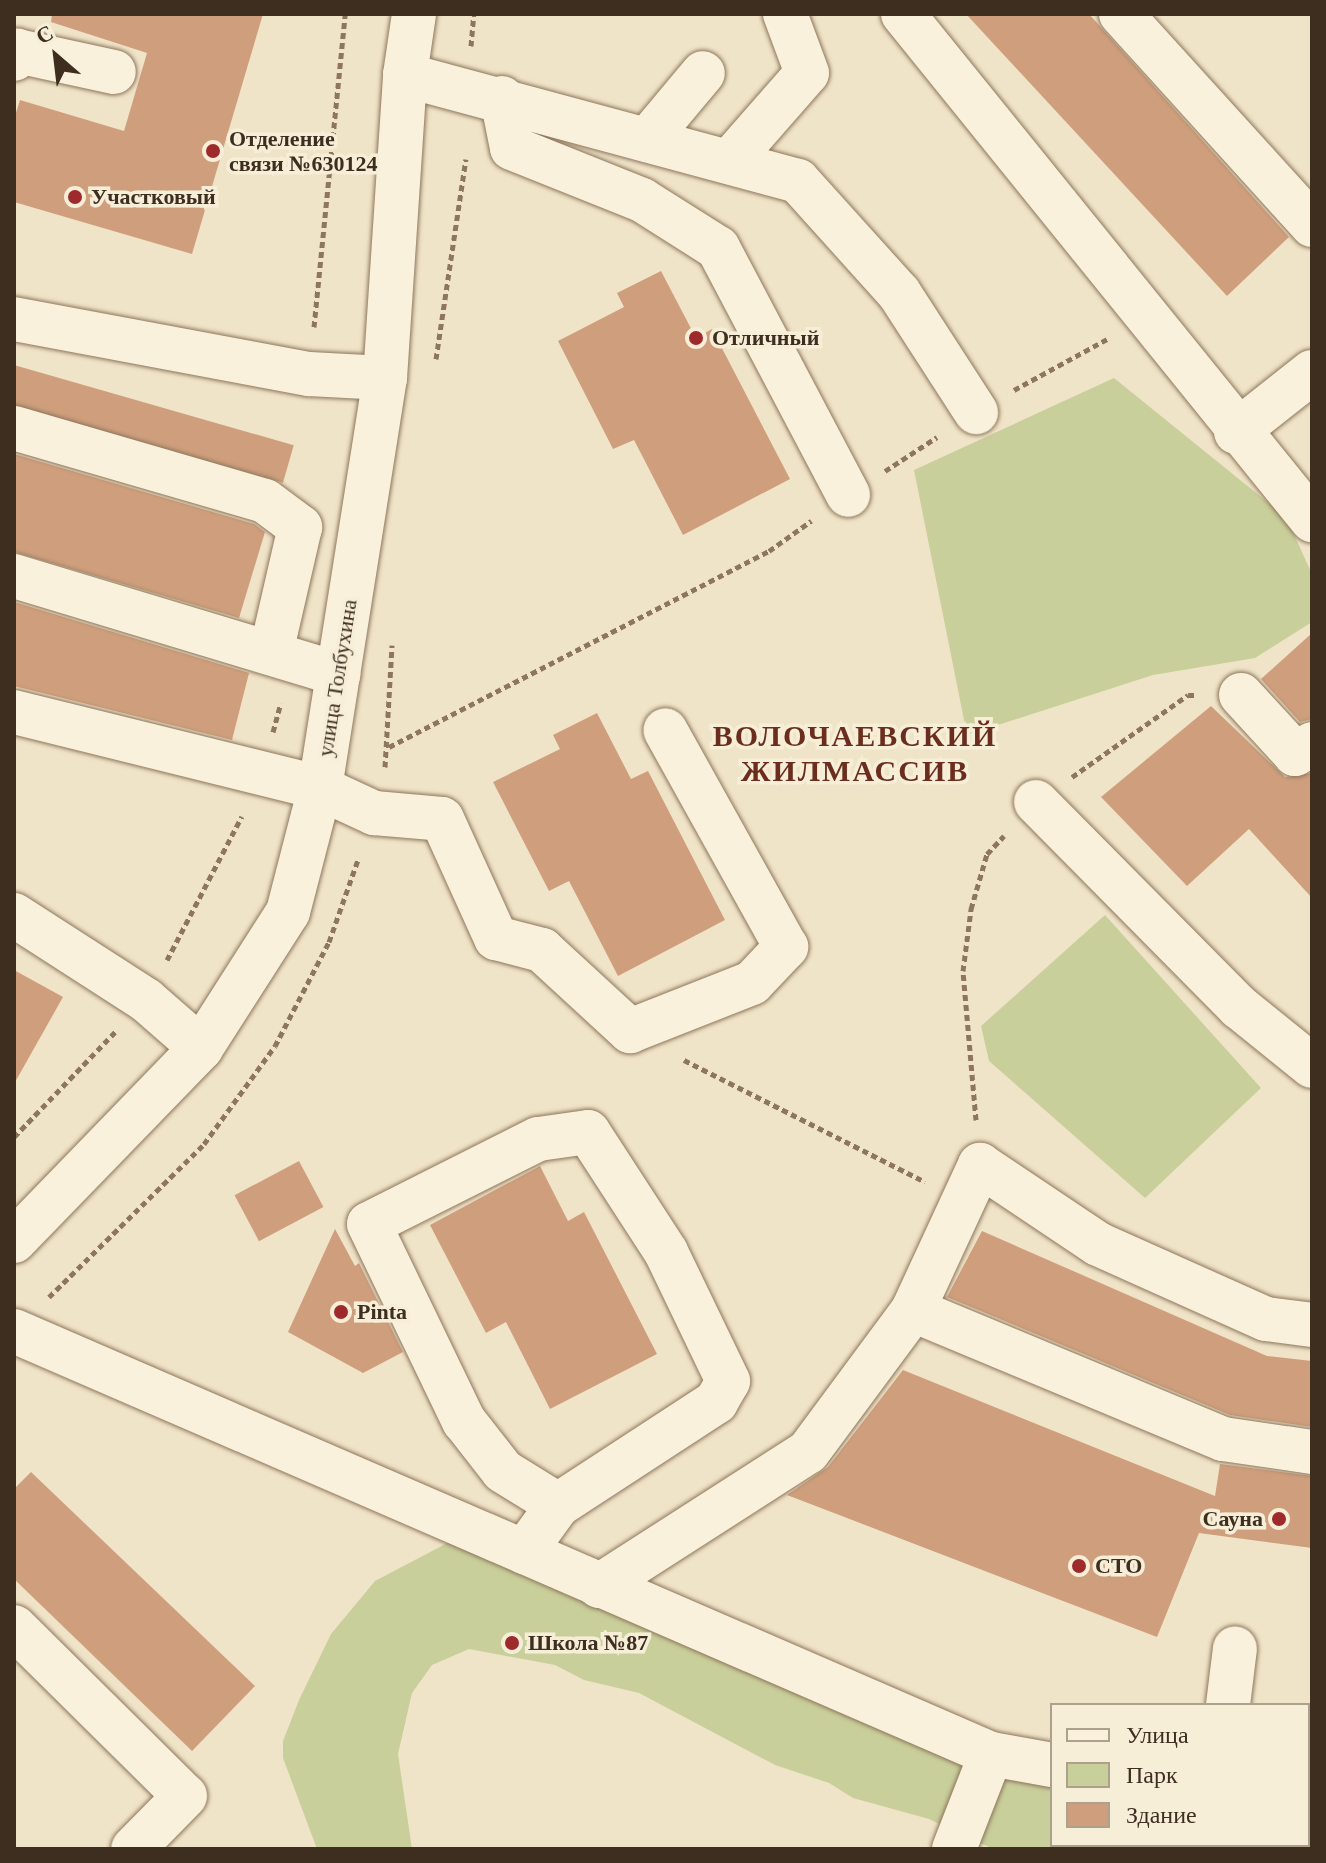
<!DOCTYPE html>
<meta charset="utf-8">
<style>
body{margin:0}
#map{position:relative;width:1326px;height:1863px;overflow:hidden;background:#f0e4c8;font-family:"Times New Roman",serif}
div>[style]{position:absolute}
.green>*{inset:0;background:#c9cf9b}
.building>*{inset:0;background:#cf9f7d;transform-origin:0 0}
.path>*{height:5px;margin-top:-2.5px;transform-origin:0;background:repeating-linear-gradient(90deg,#8d765c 0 6px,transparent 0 10px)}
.roads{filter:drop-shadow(0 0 2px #8d765c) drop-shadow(0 0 2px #8d765c)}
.minor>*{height:44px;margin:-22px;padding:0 22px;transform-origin:22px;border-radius:22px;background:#faf1dc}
.dots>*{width:22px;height:22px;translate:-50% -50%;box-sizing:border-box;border:4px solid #f7eed8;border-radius:50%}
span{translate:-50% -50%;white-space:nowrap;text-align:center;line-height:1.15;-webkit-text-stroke:7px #f7eed8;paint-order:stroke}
.poi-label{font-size:22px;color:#3d2e20;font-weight:700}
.left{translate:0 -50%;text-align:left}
.right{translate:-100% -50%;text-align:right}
.street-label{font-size:22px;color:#3d2e20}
.district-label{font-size:30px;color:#6b2e1e;font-weight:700;letter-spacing:2px}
.frame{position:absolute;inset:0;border:16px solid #3d2e20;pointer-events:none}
.legend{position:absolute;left:1050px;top:1703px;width:260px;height:144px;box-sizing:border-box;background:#f7eed8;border:2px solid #ada18e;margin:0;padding:10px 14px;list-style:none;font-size:24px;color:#3d2e20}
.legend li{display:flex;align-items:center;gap:16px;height:40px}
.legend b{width:40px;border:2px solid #ada18e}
.north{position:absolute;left:16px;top:16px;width:80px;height:80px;-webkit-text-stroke:6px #f7eed8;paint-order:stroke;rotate:332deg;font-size:22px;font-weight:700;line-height:32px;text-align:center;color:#3d2e20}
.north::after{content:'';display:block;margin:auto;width:28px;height:36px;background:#3d2e20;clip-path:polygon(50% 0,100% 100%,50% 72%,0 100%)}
</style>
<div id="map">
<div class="green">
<div style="clip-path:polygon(1114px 378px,1286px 517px,1312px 574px,1312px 622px,1255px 658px,1153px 675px,967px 735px,914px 470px)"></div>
<div style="clip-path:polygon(1105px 915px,1261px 1088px,1145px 1198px,989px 1061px,981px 1026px)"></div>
<div style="clip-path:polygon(453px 1540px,1052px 1779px,1052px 1845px,1308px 1845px,1312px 1815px,1312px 1849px,991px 1848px,929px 1819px,853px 1798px,829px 1783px,775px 1765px,639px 1693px,584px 1680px,555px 1665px,469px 1649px,432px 1665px,412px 1693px,398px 1754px,412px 1849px,317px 1849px,283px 1758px,283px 1741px,299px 1700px,331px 1634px,375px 1581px)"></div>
</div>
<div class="building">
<div style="clip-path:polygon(52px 14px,263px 14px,192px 254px,14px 202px,14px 119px,20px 100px,124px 131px,147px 53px,51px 22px)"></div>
<div style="clip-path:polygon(966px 14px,1089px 14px,1289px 237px,1227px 296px)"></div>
<div style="clip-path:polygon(661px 271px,696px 338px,712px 329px,790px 479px,683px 535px,634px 440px,613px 449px,558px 341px,624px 307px,617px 293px)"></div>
<div style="left:14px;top:365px;width:291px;height:39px;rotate:16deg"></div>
<div style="clip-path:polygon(14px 454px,254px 524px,265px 532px,239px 618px,14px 552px)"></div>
<div style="clip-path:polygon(14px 602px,249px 673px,232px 740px,14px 686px)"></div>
<div style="clip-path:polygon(1312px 633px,1312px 719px,1300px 722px,1261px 679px)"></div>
<div style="clip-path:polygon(1211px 706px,1285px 777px,1312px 773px,1312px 898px,1249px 829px,1187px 886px,1101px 797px)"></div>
<div style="clip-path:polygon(597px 713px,631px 779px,648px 771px,725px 920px,618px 976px,569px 881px,549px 891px,493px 782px,560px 749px,553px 735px)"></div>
<div style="clip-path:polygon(14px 970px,63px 997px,14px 1084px)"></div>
<div style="left:299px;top:1161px;width:52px;height:73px;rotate:62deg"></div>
<div style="clip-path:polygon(540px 1166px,568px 1221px,584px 1212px,657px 1354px,550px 1409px,506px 1322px,486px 1333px,430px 1225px)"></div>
<div style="clip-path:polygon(335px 1229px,355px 1266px,359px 1263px,403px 1352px,363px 1373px,288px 1332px)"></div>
<div style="clip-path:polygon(982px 1231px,1267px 1356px,1312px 1361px,1312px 1427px,1230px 1415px,947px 1297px)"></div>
<div style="clip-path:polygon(903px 1370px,1215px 1496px,1220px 1464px,1312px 1476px,1312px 1548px,1199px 1533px,1157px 1637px,787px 1495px,828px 1467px)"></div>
<div style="clip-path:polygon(31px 1472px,255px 1686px,192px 1751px,14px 1579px,14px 1489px)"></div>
</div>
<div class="path">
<div style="left:471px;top:46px;width:32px;rotate:-85deg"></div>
<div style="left:314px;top:327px;width:315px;rotate:-84.3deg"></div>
<div style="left:436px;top:359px;width:202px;rotate:-81.5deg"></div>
<div style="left:1014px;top:390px;width:106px;rotate:-28.7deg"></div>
<div style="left:885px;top:471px;width:62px;rotate:-33.2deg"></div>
<div style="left:273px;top:732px;width:30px;rotate:-75deg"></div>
<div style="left:389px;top:747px;width:428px;rotate:-27.3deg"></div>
<div style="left:769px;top:551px;width:52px;rotate:-35.5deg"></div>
<div style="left:385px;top:767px;width:122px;rotate:-86.7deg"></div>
<div style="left:1072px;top:777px;width:142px;rotate:-35.3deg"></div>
<div style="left:1188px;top:695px;width:8px"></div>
<div style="left:167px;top:960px;width:162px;rotate:-62.5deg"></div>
<div style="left:684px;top:1060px;width:270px;rotate:26.8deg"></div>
<div style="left:976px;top:1120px;width:150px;rotate:-95deg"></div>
<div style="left:963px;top:971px;width:63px;rotate:-82.6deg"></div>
<div style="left:971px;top:909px;width:57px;rotate:-73.8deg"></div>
<div style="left:987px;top:854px;width:25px;rotate:-47deg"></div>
<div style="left:14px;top:1137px;width:146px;rotate:-46.1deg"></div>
<div style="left:49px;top:1297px;width:218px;rotate:-44.6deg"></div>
<div style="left:204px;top:1144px;width:121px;rotate:-54.1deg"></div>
<div style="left:275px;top:1046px;width:117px;rotate:-62.6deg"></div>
<div style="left:329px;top:942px;width:90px;rotate:-70.6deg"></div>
</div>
<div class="roads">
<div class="minor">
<div style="left:903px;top:14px;width:651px;rotate:51.05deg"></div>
<div style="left:1121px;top:14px;width:285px;rotate:47.8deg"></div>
<div style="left:14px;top:59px;width:9px;rotate:-69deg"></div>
<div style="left:17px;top:51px;width:99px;rotate:12.2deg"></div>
<div style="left:405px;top:75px;width:407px;rotate:15.1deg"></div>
<div style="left:798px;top:181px;width:151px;rotate:48deg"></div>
<div style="left:899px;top:293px;width:142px;rotate:57.1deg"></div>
<div style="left:502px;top:98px;width:51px;rotate:78.7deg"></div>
<div style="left:512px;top:148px;width:140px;rotate:21.8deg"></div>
<div style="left:642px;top:200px;width:90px;rotate:32.3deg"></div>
<div style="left:718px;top:248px;width:279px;rotate:62.2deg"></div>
<div style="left:647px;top:140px;width:87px;rotate:-50.1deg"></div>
<div style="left:729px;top:162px;width:118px;rotate:-48.8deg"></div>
<div style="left:807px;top:73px;width:63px;rotate:-110.4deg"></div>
<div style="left:14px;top:319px;width:300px;rotate:10.6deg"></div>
<div style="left:309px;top:374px;width:76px;rotate:3deg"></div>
<div style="left:14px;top:428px;width:261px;rotate:16.2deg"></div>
<div style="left:265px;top:501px;width:44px;rotate:36.6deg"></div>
<div style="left:300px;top:527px;width:129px;rotate:103deg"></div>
<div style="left:1236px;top:432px;width:97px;rotate:-38.3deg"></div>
<div style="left:14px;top:576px;width:339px;rotate:16.8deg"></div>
<div style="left:1241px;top:695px;width:80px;rotate:47.5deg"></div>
<div style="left:1295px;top:754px;width:20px;rotate:-30deg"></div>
<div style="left:14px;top:712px;width:315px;rotate:13.9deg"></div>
<div style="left:320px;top:788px;width:60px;rotate:24.8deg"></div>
<div style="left:374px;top:813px;width:68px;rotate:5deg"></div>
<div style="left:442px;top:819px;width:131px;rotate:65.6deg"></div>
<div style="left:496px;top:938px;width:48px;rotate:14.6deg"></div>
<div style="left:542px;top:950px;width:120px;rotate:42.6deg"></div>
<div style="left:630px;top:1031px;width:131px;rotate:-21.5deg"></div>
<div style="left:752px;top:983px;width:50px;rotate:-46.6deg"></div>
<div style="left:786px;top:947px;width:248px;rotate:-119.1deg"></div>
<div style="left:1036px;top:802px;width:289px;rotate:45.3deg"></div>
<div style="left:1239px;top:1007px;width:94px;rotate:38.9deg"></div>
<div style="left:14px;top:915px;width:157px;rotate:32.8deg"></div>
<div style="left:146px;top:1000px;width:73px;rotate:41.1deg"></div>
<div style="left:14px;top:1241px;width:269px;rotate:-45.9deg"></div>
<div style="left:201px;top:1048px;width:161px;rotate:-57.4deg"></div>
<div style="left:288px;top:912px;width:128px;rotate:-75.5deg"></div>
<div style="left:320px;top:788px;width:415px;rotate:-81deg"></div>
<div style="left:385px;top:378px;width:304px;rotate:-86.2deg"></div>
<div style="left:405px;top:75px;width:62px;rotate:-81.6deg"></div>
<div style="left:913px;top:1310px;width:160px;rotate:-65.2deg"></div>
<div style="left:980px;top:1165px;width:142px;rotate:33.8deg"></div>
<div style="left:1098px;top:1244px;width:184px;rotate:24.1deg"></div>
<div style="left:1266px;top:1319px;width:46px;rotate:7.4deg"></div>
<div style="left:14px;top:1331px;width:1065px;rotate:23.41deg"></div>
<div style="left:991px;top:1754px;width:62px;rotate:10.2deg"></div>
<div style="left:524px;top:1552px;width:58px;rotate:-54.1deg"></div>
<div style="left:558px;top:1505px;width:189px;rotate:-33.1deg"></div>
<div style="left:716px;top:1402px;width:24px;rotate:-60deg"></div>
<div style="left:728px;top:1381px;width:143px;rotate:-115.7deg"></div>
<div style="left:666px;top:1252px;width:143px;rotate:-123deg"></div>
<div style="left:588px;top:1132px;width:50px;rotate:172deg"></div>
<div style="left:538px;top:1139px;width:189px;rotate:153.3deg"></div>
<div style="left:369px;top:1224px;width:219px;rotate:64.3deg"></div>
<div style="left:464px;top:1421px;width:63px;rotate:52deg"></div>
<div style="left:503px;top:1471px;width:65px;rotate:31.7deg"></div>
<div style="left:599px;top:1586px;width:248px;rotate:-32.7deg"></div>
<div style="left:808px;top:1452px;width:177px;rotate:-53.5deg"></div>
<div style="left:913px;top:1310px;width:336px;rotate:22.6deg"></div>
<div style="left:1223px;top:1439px;width:90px;rotate:8.3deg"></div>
<div style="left:14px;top:1627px;width:240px;rotate:44.7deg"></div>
<div style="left:185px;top:1796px;width:74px;rotate:134.5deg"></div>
<div style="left:1228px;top:1705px;width:57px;rotate:-83deg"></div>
<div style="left:1308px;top:1798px;width:4px"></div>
<div style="left:954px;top:1849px;width:102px;rotate:-68.7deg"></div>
</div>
</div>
<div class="dots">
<div style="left:213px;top:151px;background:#9e2a2b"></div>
<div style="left:75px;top:197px;background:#9e2a2b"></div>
<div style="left:696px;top:338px;background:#9e2a2b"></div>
<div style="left:341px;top:1312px;background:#9e2a2b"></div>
<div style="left:1279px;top:1519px;background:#9e2a2b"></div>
<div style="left:1079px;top:1566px;background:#9e2a2b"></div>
<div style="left:512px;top:1643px;background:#9e2a2b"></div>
</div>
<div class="poi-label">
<span class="left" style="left:229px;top:151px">Отделение<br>связи №630124</span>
<span class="left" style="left:91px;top:197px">Участковый</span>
<span class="left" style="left:712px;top:338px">Отличный</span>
<span class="left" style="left:357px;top:1312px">Pinta</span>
<span class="right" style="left:1263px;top:1519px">Сауна</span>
<span class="left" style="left:1095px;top:1566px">СТО</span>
<span class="left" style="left:528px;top:1643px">Школа №87</span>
</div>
<div class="street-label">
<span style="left:337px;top:678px;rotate:-81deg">улица Толбухина</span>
</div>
<div class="district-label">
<span style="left:855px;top:753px">ВОЛОЧАЕВСКИЙ<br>ЖИЛМАССИВ</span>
</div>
<div class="frame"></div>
<ul class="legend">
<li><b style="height:10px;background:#faf1dc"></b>Улица</li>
<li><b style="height:22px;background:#c9cf9b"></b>Парк</li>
<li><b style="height:22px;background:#cf9f7d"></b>Здание</li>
</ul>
<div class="north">С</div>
</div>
